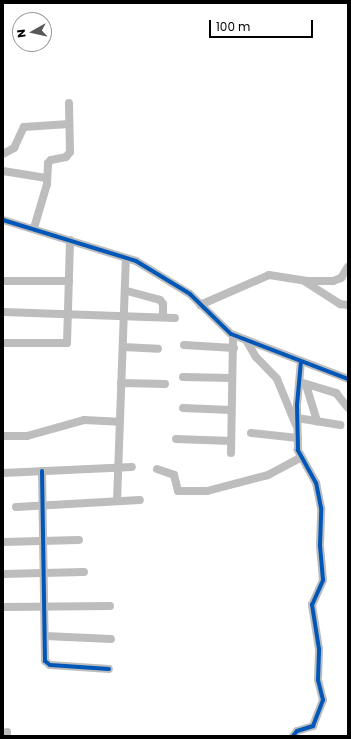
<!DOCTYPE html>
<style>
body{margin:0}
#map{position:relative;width:351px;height:739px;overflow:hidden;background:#fff;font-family:Poppins,sans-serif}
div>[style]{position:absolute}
.minor>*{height:8px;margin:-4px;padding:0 4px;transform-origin:4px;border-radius:4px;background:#bdbdbd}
.cycleway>*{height:4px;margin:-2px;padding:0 2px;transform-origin:2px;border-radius:2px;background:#0057b8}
span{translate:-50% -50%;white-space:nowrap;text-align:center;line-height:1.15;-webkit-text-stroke:3px #fff;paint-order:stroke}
.frame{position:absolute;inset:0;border:4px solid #000;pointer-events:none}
.north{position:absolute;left:12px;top:12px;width:40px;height:40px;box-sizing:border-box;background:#fff;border:1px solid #999;border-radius:50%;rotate:262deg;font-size:11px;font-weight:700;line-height:16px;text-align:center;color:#000}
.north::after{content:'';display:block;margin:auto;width:14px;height:18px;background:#595959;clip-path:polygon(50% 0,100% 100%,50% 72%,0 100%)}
.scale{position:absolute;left:209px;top:20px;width:104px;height:18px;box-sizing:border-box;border:2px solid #000;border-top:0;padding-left:5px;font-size:12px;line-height:14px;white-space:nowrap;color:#000;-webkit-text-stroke:3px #fff;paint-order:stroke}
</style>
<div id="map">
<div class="minor">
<div style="left:3px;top:154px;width:13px;rotate:-29deg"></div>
<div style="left:14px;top:148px;width:23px;rotate:-65deg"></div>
<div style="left:24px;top:127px;width:45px;rotate:-3.8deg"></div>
<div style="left:3px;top:171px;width:44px;rotate:9.2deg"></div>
<div style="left:3px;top:220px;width:139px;rotate:17.1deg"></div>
<div style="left:136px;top:261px;width:63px;rotate:31.4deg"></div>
<div style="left:190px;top:294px;width:57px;rotate:44.3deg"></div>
<div style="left:231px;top:334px;width:125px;rotate:21deg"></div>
<div style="left:34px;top:228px;width:46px;rotate:-73.5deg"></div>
<div style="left:47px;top:184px;width:21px;rotate:-87deg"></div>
<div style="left:48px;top:163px;width:4px;rotate:-45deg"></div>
<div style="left:51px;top:160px;width:15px;rotate:-11deg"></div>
<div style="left:66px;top:157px;width:6px;rotate:-51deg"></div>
<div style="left:70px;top:152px;width:49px;rotate:-91.2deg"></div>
<div style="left:3px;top:281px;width:66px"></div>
<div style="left:304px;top:281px;width:43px;rotate:32.6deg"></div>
<div style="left:340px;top:304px;width:8px;rotate:7deg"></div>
<div style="left:127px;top:291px;width:34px;rotate:15deg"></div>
<div style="left:160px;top:300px;width:5px;rotate:53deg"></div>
<div style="left:163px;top:304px;width:13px;rotate:90deg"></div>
<div style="left:200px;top:305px;width:75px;rotate:-23.5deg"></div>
<div style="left:269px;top:275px;width:37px;rotate:9deg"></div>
<div style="left:306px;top:281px;width:27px"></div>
<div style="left:333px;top:281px;width:9px;rotate:-21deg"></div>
<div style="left:341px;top:278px;width:13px;rotate:-58deg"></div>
<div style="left:3px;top:312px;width:172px;rotate:2deg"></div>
<div style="left:246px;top:340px;width:20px;rotate:60deg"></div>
<div style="left:256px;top:357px;width:30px;rotate:46deg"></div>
<div style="left:277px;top:379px;width:50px;rotate:67.6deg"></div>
<div style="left:3px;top:343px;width:64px"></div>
<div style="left:67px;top:343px;width:103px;rotate:-88.3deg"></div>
<div style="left:184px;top:345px;width:50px;rotate:3.4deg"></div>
<div style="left:123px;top:347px;width:35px;rotate:3deg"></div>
<div style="left:183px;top:377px;width:48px;rotate:1.2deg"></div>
<div style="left:300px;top:382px;width:38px;rotate:17deg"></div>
<div style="left:336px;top:393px;width:19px;rotate:51deg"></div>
<div style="left:121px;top:383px;width:44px;rotate:1.3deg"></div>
<div style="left:306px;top:385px;width:38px;rotate:73deg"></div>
<div style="left:183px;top:408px;width:48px;rotate:2.4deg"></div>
<div style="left:297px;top:418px;width:44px;rotate:9.2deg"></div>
<div style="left:251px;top:433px;width:47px;rotate:6.1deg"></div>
<div style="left:3px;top:436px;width:24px"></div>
<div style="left:27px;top:436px;width:59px;rotate:-15.7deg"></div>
<div style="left:84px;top:420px;width:35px;rotate:3deg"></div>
<div style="left:176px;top:439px;width:55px;rotate:2.1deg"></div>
<div style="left:231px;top:453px;width:118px;rotate:-89deg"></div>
<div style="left:157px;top:469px;width:18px;rotate:19deg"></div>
<div style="left:174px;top:475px;width:16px;rotate:76deg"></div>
<div style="left:178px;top:491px;width:29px"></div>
<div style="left:207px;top:491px;width:63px;rotate:-14.7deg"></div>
<div style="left:268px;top:475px;width:36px;rotate:-28deg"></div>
<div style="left:42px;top:471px;width:190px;rotate:89.1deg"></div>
<div style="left:45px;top:661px;width:6px;rotate:39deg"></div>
<div style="left:50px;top:665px;width:59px;rotate:3.9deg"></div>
<div style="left:3px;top:473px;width:129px;rotate:-2.7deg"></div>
<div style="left:117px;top:501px;width:243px;rotate:-87.9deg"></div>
<div style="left:16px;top:507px;width:124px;rotate:-3.2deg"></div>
<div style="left:3px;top:542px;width:76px;rotate:-1.5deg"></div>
<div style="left:3px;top:574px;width:81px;rotate:-1.4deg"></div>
<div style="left:3px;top:607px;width:107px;rotate:-0.5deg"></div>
<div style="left:45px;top:636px;width:66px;rotate:2.6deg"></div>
<div style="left:7px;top:736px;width:4px;rotate:-90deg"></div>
<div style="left:293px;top:736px;width:6px;rotate:-51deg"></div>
<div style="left:297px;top:731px;width:17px;rotate:-17deg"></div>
<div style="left:313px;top:726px;width:28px;rotate:-69deg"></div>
<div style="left:323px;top:700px;width:21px;rotate:-104deg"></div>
<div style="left:318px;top:680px;width:31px;rotate:-88deg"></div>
<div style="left:319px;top:649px;width:45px;rotate:-99deg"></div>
<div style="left:312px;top:605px;width:27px;rotate:-66deg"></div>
<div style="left:323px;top:580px;width:35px;rotate:-95deg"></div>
<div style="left:320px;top:545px;width:37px;rotate:-88deg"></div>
<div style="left:321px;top:508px;width:25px;rotate:-101deg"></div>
<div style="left:316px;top:483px;width:38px;rotate:-119deg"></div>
<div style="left:298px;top:450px;width:45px;rotate:-91.3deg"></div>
<div style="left:297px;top:405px;width:44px;rotate:-84.8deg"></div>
</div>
<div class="cycleway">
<div style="left:3px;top:220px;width:139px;rotate:17.1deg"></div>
<div style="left:136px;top:261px;width:63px;rotate:31.4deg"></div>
<div style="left:190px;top:294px;width:57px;rotate:44.3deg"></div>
<div style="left:231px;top:334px;width:125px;rotate:21deg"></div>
<div style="left:42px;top:471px;width:190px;rotate:89.1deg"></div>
<div style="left:45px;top:661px;width:6px;rotate:39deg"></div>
<div style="left:50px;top:665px;width:59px;rotate:3.9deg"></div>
<div style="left:293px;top:736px;width:6px;rotate:-51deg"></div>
<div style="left:297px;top:731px;width:17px;rotate:-17deg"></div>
<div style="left:313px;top:726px;width:28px;rotate:-69deg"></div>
<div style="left:323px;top:700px;width:21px;rotate:-104deg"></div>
<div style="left:318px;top:680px;width:31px;rotate:-88deg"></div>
<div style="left:319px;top:649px;width:45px;rotate:-99deg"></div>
<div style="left:312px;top:605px;width:27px;rotate:-66deg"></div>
<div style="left:323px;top:580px;width:35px;rotate:-95deg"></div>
<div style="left:320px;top:545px;width:37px;rotate:-88deg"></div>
<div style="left:321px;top:508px;width:25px;rotate:-101deg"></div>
<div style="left:316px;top:483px;width:38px;rotate:-119deg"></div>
<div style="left:298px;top:450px;width:45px;rotate:-91.3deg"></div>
<div style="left:297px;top:405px;width:44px;rotate:-84.8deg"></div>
</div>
<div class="frame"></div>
<div class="north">N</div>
<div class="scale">100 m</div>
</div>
